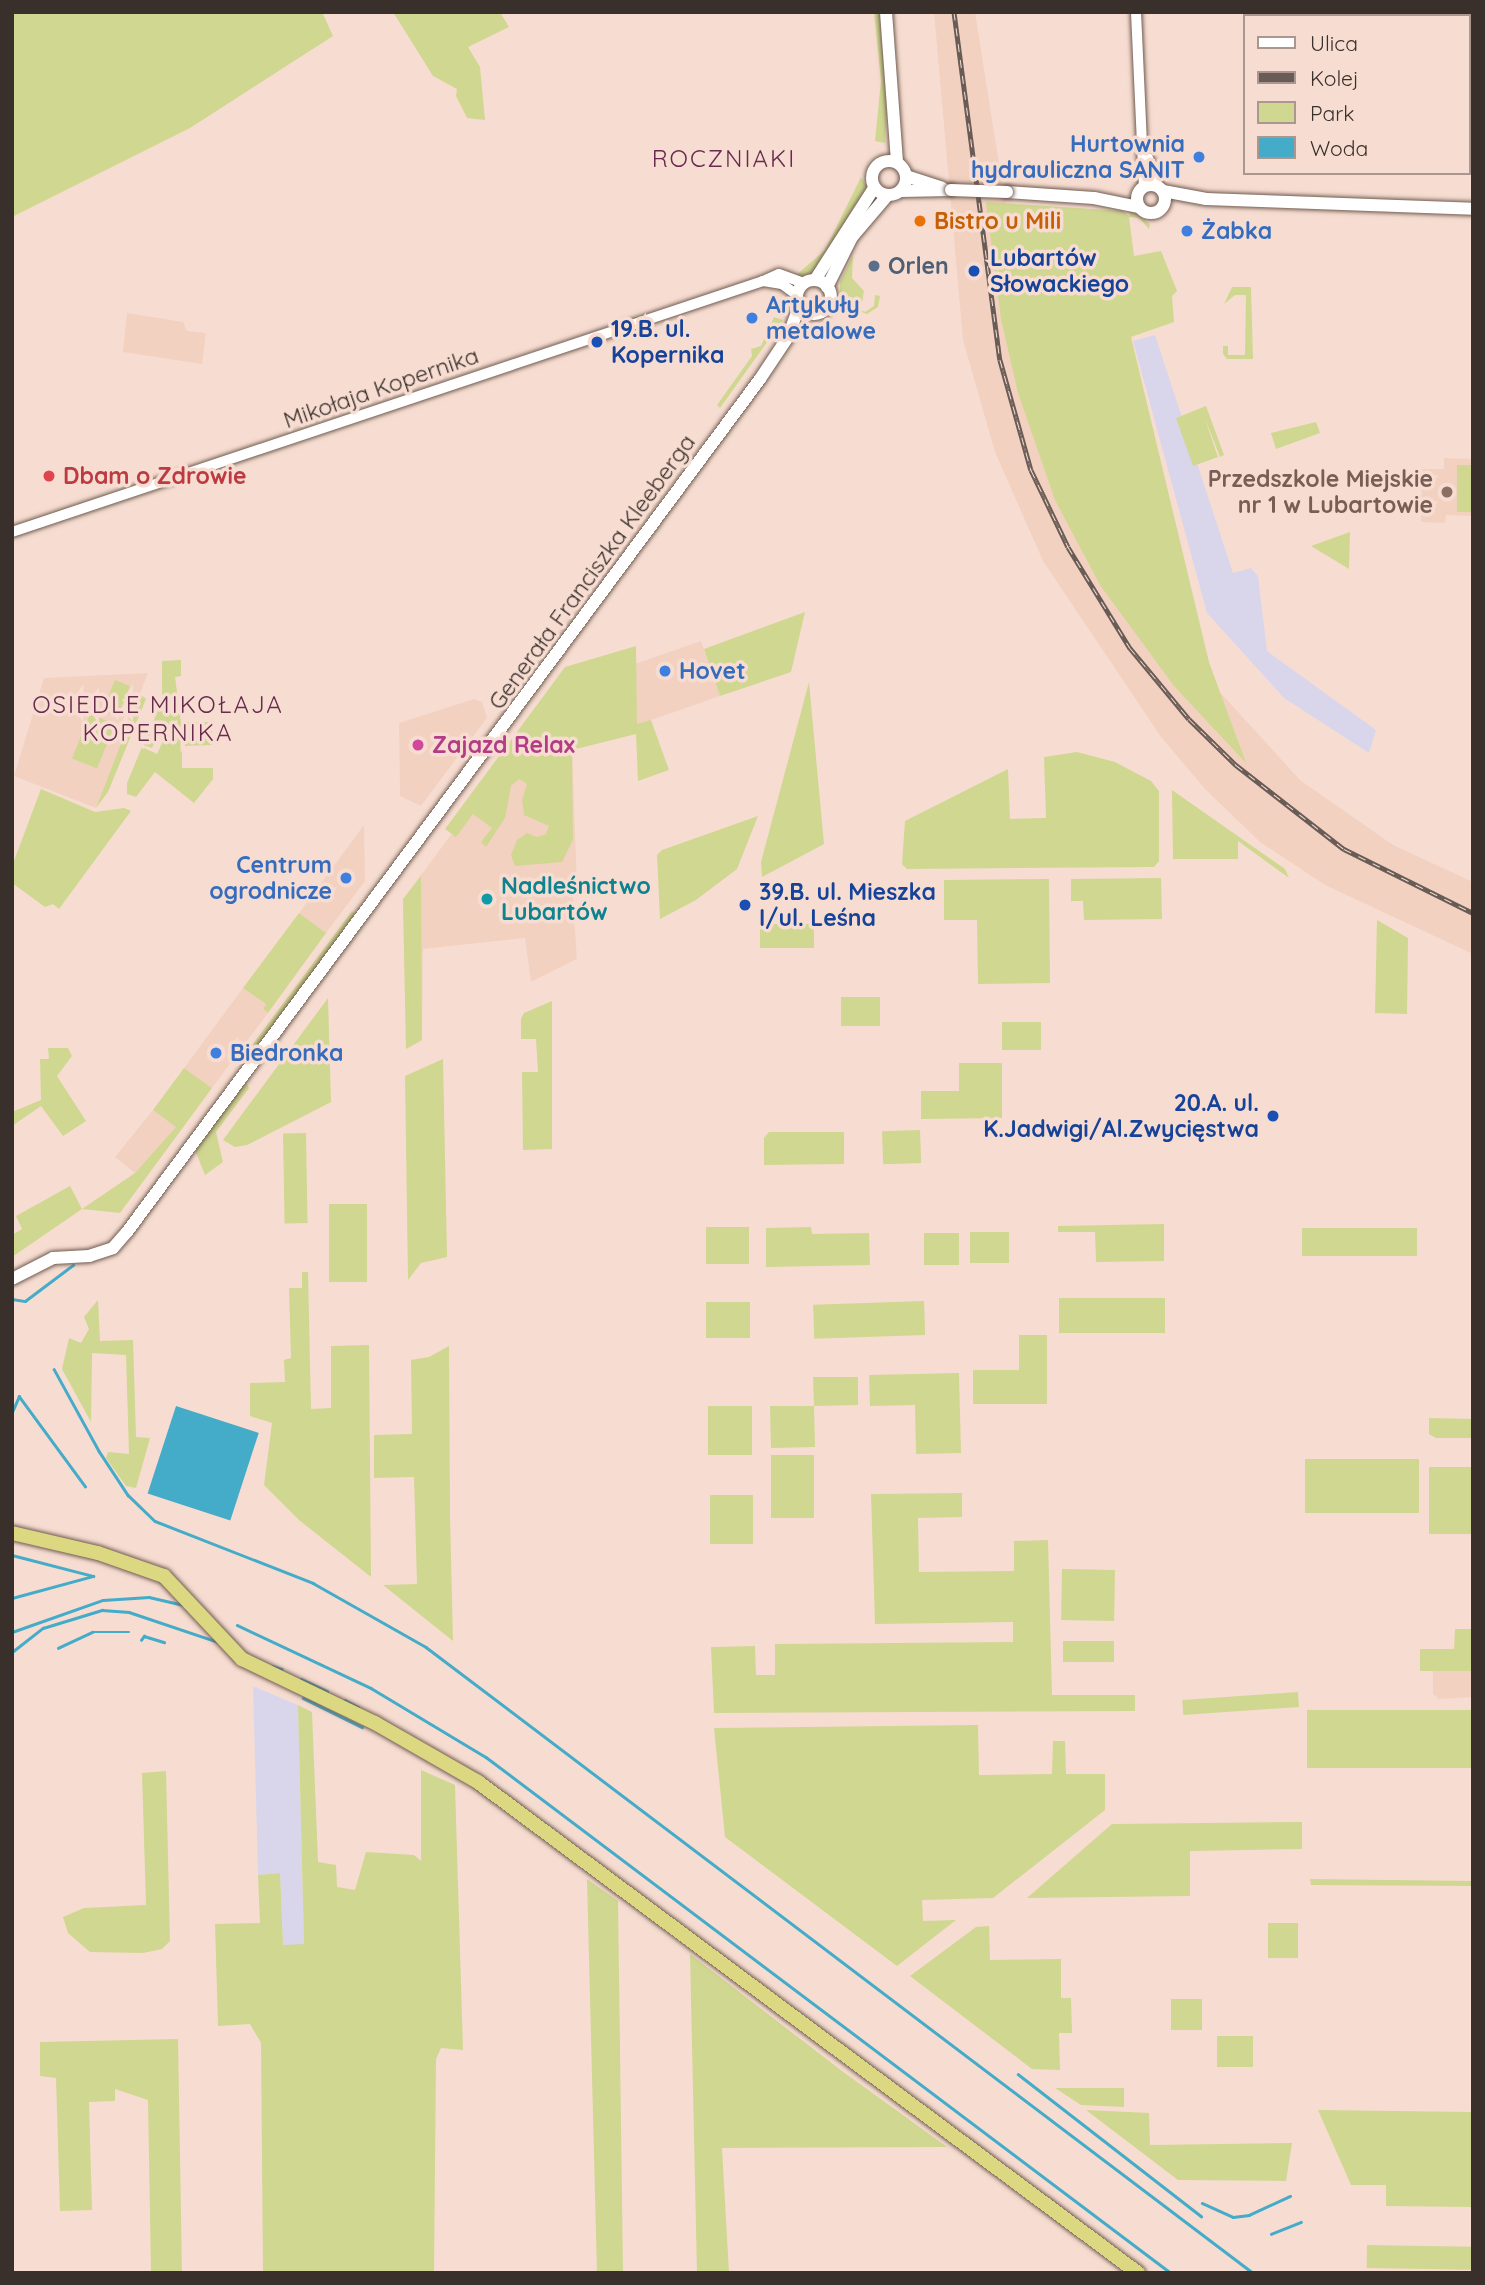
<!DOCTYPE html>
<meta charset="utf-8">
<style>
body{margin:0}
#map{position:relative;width:1485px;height:2285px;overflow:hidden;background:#f7ddd1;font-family:Quicksand,sans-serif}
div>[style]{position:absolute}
.built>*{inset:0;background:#f2d1c1}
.industrial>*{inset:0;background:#d9d6ec}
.green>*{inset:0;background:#d0d791;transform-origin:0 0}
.water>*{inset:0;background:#44abc9;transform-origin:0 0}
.stream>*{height:2.5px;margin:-1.25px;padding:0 1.25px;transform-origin:1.25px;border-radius:1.25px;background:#44abc9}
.roads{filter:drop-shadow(0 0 2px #705b50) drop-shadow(0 0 2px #705b50)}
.tertiary>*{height:10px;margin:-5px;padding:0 5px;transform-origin:5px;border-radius:5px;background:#fff}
.secondary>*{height:12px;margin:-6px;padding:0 6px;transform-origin:6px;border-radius:6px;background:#fff}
.secondary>.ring{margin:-6px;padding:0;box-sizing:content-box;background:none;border:12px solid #fff;border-radius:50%}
.trunk>*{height:14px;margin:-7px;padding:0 7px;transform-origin:7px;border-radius:7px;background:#dcd882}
.rail>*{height:5px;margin-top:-2.5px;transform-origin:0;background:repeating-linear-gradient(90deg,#f7ddd1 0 8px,#695b55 0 16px);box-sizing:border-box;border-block:2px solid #695b55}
.bridges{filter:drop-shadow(0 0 2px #705b50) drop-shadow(0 0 2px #705b50)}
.secondary-bridge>*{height:12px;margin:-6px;padding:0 6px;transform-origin:6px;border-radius:6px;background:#fff}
.dots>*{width:19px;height:19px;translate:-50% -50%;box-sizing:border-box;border:4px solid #f7ddd1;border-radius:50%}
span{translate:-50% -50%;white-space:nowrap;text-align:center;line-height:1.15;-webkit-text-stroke:7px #f7ddd1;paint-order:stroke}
.shop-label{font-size:23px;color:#366cbe;font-weight:700}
.right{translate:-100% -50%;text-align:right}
.left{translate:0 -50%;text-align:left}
.food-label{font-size:23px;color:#c56008;font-weight:700}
.transit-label{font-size:23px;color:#164399;font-weight:700}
.service-label{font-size:23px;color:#4e5e75;font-weight:700}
.street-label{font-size:23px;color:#392f2b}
.health-label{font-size:23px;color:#be3a42;font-weight:700}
.education-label{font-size:23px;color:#785e54;font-weight:700}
.hotel-label{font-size:23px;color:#b23c85;font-weight:700}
.culture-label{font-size:23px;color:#0d838f;font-weight:700}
.neighbourhood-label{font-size:24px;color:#682a4e;letter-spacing:2px}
.frame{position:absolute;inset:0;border:14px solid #392f2b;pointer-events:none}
.legend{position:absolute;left:1243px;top:14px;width:228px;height:161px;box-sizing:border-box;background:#f7ddd1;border:2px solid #ab978f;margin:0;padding:9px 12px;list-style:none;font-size:21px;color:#392f2b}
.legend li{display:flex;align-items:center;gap:14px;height:35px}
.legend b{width:35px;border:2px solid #ab978f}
</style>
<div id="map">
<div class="built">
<div style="clip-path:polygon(934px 12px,975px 12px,1025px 328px,1168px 635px,1300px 780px,1393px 845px,1473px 882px,1473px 954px,1325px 885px,1260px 842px,1205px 789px,1161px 737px,1043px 561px,995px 452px,963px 340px)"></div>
<div style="clip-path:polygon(127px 313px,183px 322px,187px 331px,206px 333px,202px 364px,123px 352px)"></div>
<div style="clip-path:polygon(1444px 458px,1473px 459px,1473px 516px,1446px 515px,1445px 523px,1421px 522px,1422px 469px,1444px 469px)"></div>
<div style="clip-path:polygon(701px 641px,720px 696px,637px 725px,635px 664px)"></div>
<div style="clip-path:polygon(148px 673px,96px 808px,14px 776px,44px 678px)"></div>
<div style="clip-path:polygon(474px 699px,482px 702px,487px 718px,421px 806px,400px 796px,399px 723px)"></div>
<div style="clip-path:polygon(516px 748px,572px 750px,577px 886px,572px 887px,577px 959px,531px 982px,525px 938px,423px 949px,422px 1040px,406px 1049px,403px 899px)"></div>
<div style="clip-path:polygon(364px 825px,365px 881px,326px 933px,299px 913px)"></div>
<div style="clip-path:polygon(243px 988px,266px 1004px,263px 1009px,268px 1013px,212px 1088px,184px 1068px)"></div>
<div style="clip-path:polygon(153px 1110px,177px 1127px,135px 1173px,115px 1157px)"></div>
<div style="clip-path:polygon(1433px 1671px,1473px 1671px,1473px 1697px,1439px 1699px,1433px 1694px)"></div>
</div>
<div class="industrial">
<div style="clip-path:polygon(1155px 335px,1233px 573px,1251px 568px,1258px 576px,1267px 651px,1376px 730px,1369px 753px,1284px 698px,1207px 613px,1133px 341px)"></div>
<div style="clip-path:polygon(253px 1686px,298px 1705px,304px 1945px,283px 1945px,280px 1873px,258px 1875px)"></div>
</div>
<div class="green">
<div style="clip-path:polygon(12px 12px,322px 12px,333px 36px,190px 128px,12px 217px)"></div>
<div style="clip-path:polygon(393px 12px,500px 12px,509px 27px,468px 47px,480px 67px,485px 120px,467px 118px,456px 96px,457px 89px,433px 76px)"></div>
<div style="clip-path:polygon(874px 12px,881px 12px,888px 90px,885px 143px,875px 141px,881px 81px)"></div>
<div style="clip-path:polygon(861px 177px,868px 188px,814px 274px,794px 277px,825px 250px)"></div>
<div style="clip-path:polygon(986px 202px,1122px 211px,1129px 216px,1131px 210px,1150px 224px,1149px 229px,1139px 218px,1129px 217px,1134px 256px,1161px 251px,1177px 291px,1172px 296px,1174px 322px,1131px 337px,1209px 662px,1246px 763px,1174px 686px,1100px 585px,1055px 500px,1018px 393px,1001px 319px)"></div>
<div style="clip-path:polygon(853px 255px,852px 278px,864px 291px,862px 303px,854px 300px,852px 306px,865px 312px,874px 306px,875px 295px,880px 296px,878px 307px,867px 314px,845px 306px,840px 294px,840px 282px)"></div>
<div style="clip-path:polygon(1232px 287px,1251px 287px,1253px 359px,1227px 359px,1223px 354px,1223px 346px,1228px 346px,1228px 355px,1245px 355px,1246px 295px,1235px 295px,1224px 304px)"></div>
<div style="clip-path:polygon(774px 317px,783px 320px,720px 408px,717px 405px,752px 356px,751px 349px,761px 346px)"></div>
<div style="clip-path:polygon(1206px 406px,1224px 455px,1220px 457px,1204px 416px,1218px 457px,1193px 466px,1176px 418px)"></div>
<div style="clip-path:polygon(1316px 422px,1320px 433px,1276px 449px,1271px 433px)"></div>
<div style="left:1457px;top:465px;width:16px;height:47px"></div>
<div style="clip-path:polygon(1350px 532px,1349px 569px,1311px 546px)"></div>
<div style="clip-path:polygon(805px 612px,791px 672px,720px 696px,704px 649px)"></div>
<div style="clip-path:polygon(636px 646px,637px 724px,651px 720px,669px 770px,638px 781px,636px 734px,572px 750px,573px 840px,562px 862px,515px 866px,511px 855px,517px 840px,527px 833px,537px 837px,546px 834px,549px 826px,524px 815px,522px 800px,527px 784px,519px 779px,511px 786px,505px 818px,486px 847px,481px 842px,492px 828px,473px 814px,456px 837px,445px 829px,565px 667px)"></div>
<div style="clip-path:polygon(181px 660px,181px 676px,175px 677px,181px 722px,212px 722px,212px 745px,182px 746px,182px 768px,213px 768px,213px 779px,194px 803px,155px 772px,136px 797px,127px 794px,127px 783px,142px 747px,157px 754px,169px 728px,161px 726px,152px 748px,143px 745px,162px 701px,162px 661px)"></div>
<div style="left:115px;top:680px;width:16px;height:34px;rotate:22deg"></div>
<div style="clip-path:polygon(809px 682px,824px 844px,762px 877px,761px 862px)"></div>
<div style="clip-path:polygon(140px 694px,146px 699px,108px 792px,96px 808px)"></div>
<div style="left:90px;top:714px;width:27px;height:48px;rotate:22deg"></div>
<div style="clip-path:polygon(1077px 752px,1115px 762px,1151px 781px,1159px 791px,1159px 861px,1154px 867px,907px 869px,902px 864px,905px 821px,1008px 769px,1010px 819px,1046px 818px,1044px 757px)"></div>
<div style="clip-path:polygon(41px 789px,95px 812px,124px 808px,131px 811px,59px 909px,53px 904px,45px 907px,12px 883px,12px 866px)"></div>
<div style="clip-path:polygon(1172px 790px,1285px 869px,1289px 878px,1238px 841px,1238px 859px,1173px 859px)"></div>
<div style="clip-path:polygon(758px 816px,737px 869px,696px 900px,660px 919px,657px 855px,662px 850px)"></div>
<div style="clip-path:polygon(421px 876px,422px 1040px,406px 1049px,403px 899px)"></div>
<div style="clip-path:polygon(1161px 878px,1162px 919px,1084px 920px,1083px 901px,1071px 901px,1071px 879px)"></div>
<div style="clip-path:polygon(1049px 879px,1050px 983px,978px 984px,977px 920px,944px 920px,944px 880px)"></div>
<div style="clip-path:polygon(352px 911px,356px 915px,255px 1054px,247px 1052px)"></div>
<div style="clip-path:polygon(299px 913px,326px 933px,268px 1013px,263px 1009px,266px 1004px,243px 988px)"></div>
<div style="clip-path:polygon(1377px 920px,1408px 938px,1407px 1014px,1375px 1013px)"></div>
<div style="left:814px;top:924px;width:24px;height:54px;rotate:90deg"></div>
<div style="left:841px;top:997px;width:39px;height:29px"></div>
<div style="clip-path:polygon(328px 998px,331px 1102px,247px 1145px,235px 1147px,223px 1140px)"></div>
<div style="clip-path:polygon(552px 1001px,552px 1149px,523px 1150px,522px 1072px,538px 1072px,536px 1039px,521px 1039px,521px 1019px,524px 1013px)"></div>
<div style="left:1041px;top:1022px;width:28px;height:39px;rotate:90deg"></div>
<div style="clip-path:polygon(48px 1048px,68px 1048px,72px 1056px,57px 1076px,86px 1121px,63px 1136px,41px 1106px,12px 1126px,12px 1112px,41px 1100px,40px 1059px,49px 1059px)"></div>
<div style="clip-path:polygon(443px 1059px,447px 1257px,421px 1263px,408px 1280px,405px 1076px)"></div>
<div style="clip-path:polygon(959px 1063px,1002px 1063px,1002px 1118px,921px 1119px,921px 1091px,959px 1091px)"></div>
<div style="clip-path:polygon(184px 1068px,212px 1088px,120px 1213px,82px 1209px,12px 1257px,12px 1235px,22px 1229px,16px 1216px,70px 1186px,82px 1209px,135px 1173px,176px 1127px,153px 1110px)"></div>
<div style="clip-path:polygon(246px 1082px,249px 1088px,216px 1132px,223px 1162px,205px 1175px,195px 1150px)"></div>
<div style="left:920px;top:1130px;width:33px;height:38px;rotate:88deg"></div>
<div style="clip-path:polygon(769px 1132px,844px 1132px,844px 1164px,764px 1165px,764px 1138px)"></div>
<div style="left:306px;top:1133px;width:90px;height:23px;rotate:89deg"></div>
<div style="left:367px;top:1204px;width:78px;height:38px;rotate:90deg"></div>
<div style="clip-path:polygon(1164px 1224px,1164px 1261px,1096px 1262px,1095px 1232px,1058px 1232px,1058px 1226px)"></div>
<div style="left:749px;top:1227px;width:37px;height:43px;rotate:90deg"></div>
<div style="clip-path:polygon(811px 1227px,812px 1234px,869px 1233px,870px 1265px,766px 1267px,766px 1228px)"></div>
<div style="left:1302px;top:1228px;width:115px;height:28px"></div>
<div style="left:970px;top:1232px;width:39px;height:31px"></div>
<div style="left:924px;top:1233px;width:35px;height:32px"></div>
<div style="clip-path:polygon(302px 1272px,308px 1272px,311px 1409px,331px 1408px,331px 1346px,369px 1345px,371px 1577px,299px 1520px,264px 1485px,272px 1423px,250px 1416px,250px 1383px,285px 1382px,284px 1360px,291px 1358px,289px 1288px,302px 1288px)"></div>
<div style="left:1165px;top:1298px;width:35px;height:106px;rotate:90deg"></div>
<div style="clip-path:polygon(98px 1300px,100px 1341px,133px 1340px,136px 1437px,150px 1438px,136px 1488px,126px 1486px,106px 1458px,108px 1452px,129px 1454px,126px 1355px,92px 1353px,91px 1422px,62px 1369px,69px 1338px,81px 1343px,89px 1329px,84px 1317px)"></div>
<div style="left:924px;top:1301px;width:34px;height:111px;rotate:88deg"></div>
<div style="left:706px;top:1302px;width:44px;height:36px"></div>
<div style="clip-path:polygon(1019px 1335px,1047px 1335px,1047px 1404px,973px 1404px,973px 1370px,1019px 1370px)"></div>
<div style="clip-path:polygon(449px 1346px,450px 1515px,453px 1641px,383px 1585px,417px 1584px,414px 1477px,374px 1478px,374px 1435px,412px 1434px,411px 1360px,429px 1357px)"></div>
<div style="clip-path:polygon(959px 1373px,961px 1453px,916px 1454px,915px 1405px,870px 1406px,869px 1375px)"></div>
<div style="clip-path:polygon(813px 1377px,858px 1377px,858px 1405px,814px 1406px,815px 1447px,771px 1448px,770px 1406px,814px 1406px)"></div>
<div style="left:752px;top:1406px;width:49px;height:44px;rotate:90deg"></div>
<div style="clip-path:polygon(1429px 1418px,1473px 1419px,1473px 1438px,1436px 1438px,1429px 1434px)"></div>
<div style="left:771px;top:1455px;width:43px;height:63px"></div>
<div style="left:1305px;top:1459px;width:114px;height:54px"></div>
<div style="left:1429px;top:1467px;width:44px;height:67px"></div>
<div style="clip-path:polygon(962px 1493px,962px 1517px,918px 1518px,919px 1572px,1014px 1571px,1014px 1541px,1048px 1540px,1052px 1695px,1135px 1695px,1135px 1711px,714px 1713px,711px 1647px,755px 1646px,756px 1675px,775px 1675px,775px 1644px,1013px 1642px,1013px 1622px,875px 1624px,871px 1494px)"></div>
<div style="left:710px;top:1495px;width:43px;height:49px"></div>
<div style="left:1115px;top:1570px;width:51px;height:53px;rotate:91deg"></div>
<div style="clip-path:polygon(1455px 1629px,1473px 1629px,1473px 1671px,1420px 1671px,1420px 1649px,1454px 1649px)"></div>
<div style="left:1114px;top:1641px;width:21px;height:51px;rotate:90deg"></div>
<div style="left:1298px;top:1692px;width:15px;height:116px;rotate:86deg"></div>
<div style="clip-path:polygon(298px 1705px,312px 1712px,318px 1862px,336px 1865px,337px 1887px,355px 1890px,366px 1852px,414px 1855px,421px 1861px,421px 1770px,455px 1785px,463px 2050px,441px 2048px,436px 2059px,434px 2273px,263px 2273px,261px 2043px,250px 2024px,218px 2026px,215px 1924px,260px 1923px,258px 1875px,280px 1873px,283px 1945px,304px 1944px)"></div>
<div style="left:1307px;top:1710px;width:166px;height:58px"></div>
<div style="clip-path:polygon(978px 1725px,979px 1775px,1052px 1774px,1053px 1741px,1065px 1741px,1066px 1774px,1105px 1774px,1105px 1810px,993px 1898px,922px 1900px,923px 1921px,956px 1920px,897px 1966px,725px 1837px,714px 1728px)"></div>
<div style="clip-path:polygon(166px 1771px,170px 1941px,162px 1949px,143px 1953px,90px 1952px,68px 1933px,63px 1917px,84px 1908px,146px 1905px,142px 1773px)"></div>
<div style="clip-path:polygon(1302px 1822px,1302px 1849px,1190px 1851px,1190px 1896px,1027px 1898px,1112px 1824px)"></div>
<div style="clip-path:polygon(587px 1879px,618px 1901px,623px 2273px,597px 2273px)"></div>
<div style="clip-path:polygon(1310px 1879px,1473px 1881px,1473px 1886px,1311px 1885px)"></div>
<div style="left:1268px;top:1923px;width:30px;height:35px"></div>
<div style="clip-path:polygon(989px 1926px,990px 1960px,1061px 1959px,1061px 1998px,1071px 1998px,1072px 2033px,1059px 2033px,1060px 2070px,1032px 2069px,910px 1976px,976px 1927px)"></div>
<div style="clip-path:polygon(690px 1954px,842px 2071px,947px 2147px,722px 2148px,729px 2273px,697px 2273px)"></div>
<div style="left:1171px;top:1999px;width:31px;height:31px"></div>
<div style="left:1217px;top:2036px;width:36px;height:31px"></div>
<div style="clip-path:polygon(178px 2039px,182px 2273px,151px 2273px,148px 2100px,115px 2089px,115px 2101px,89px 2102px,92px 2210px,60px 2211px,56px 2078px,40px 2076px,40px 2042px)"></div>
<div style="clip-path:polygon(1055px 2088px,1124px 2088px,1124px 2107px,1081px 2105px)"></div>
<div style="clip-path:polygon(1086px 2110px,1149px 2113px,1150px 2145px,1292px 2143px,1286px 2181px,1178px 2180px)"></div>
<div style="clip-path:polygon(1318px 2110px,1473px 2112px,1473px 2207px,1386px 2206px,1386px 2185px,1351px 2185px)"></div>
<div style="left:1367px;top:2245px;width:106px;height:23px;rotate:1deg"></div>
</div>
<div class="water">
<div style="left:176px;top:1406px;width:87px;height:92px;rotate:18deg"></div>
</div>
<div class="stream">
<div style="left:12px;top:1299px;width:13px;rotate:9deg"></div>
<div style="left:25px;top:1301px;width:60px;rotate:-36.9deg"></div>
<div style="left:54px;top:1369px;width:94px;rotate:61.2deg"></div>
<div style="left:99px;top:1451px;width:53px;rotate:56.6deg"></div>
<div style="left:128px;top:1495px;width:37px;rotate:44deg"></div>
<div style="left:155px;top:1521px;width:170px;rotate:21.4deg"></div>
<div style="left:313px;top:1583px;width:130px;rotate:29.5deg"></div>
<div style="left:426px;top:1647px;width:1037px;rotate:37.12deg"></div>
<div style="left:12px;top:1412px;width:17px;rotate:-66deg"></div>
<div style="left:19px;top:1396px;width:112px;rotate:53.7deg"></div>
<div style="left:12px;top:1555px;width:84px;rotate:14.5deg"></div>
<div style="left:12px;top:1598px;width:84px;rotate:-15.2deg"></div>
<div style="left:237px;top:1625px;width:148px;rotate:25.2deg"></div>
<div style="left:371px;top:1688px;width:134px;rotate:31deg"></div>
<div style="left:486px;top:1757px;width:858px;rotate:36.99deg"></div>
<div style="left:12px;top:1632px;width:96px;rotate:-19.4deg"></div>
<div style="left:103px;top:1600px;width:46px;rotate:-3.7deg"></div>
<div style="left:149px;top:1597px;width:36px;rotate:13deg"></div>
<div style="left:141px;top:1640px;width:5px;rotate:-53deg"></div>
<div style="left:144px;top:1636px;width:21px;rotate:17deg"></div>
<div style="left:58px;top:1648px;width:38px;rotate:-25deg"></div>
<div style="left:93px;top:1632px;width:36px"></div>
<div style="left:12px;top:1652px;width:39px;rotate:-38deg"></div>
<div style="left:43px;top:1628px;width:62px;rotate:-17deg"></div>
<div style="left:102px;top:1610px;width:27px;rotate:4deg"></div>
<div style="left:129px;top:1612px;width:94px;rotate:18.6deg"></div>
<div style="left:272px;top:1666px;width:10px;rotate:17deg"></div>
<div style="left:301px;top:1679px;width:29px;rotate:25deg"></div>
<div style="left:303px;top:1698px;width:66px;rotate:26.2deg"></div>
<div style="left:345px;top:1700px;width:15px;rotate:28deg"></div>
<div style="left:1018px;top:2074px;width:232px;rotate:37.8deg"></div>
<div style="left:1202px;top:2203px;width:34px;rotate:24deg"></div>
<div style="left:1233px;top:2217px;width:16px;rotate:-7deg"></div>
<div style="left:1249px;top:2215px;width:45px;rotate:-24.9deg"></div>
<div style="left:1271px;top:2234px;width:32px;rotate:-22deg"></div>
</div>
<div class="roads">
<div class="tertiary">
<div style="left:1136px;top:12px;width:175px;rotate:87.4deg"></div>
<div style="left:1148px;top:158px;width:31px;rotate:71deg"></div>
<div style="left:763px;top:281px;width:17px;rotate:-24deg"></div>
<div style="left:779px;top:274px;width:27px;rotate:20deg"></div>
<div style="left:12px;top:532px;width:792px;rotate:-18.48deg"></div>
<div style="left:763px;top:281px;width:19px;rotate:9deg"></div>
<div style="left:782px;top:284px;width:19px;rotate:36deg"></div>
</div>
<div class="secondary">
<div style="left:886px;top:12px;width:151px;rotate:85.8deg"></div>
<div class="ring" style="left:872px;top:161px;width:22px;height:22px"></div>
<div style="left:906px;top:176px;width:38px;rotate:18deg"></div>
<div class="ring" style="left:1137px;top:185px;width:16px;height:16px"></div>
<div style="left:901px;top:191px;width:50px;rotate:-1.1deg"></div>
<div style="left:1163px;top:191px;width:44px;rotate:10.5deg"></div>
<div style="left:1206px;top:199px;width:267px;rotate:2.1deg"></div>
<div style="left:1007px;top:192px;width:87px;rotate:3.9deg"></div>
<div style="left:1094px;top:198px;width:46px;rotate:11.3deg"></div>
<div class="ring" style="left:797px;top:280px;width:22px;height:22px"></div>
<div style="left:815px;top:280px;width:109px;rotate:-57.3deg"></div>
<div style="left:827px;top:287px;width:56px;rotate:-63.4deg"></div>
<div style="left:852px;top:237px;width:54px;rotate:-49.5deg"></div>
<div style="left:12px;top:1279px;width:46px;rotate:-27.1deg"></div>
<div style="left:53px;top:1258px;width:36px;rotate:-3deg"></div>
<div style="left:89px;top:1256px;width:25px;rotate:-18deg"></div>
<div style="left:113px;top:1248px;width:21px;rotate:-49deg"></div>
<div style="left:127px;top:1232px;width:1062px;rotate:-53.42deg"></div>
<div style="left:760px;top:379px;width:50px;rotate:-56.3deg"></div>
<div style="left:788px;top:337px;width:33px;rotate:-70deg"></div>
</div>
<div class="trunk">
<div style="left:12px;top:1533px;width:88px;rotate:13.1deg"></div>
<div style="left:98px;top:1553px;width:70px;rotate:19.2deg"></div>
<div style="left:164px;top:1576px;width:114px;rotate:46.8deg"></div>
<div style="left:242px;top:1659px;width:148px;rotate:25.7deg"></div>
<div style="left:375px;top:1723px;width:119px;rotate:29.8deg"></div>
<div style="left:478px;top:1782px;width:823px;rotate:36.65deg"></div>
</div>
</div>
<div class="rail">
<div style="left:954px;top:12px;width:351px;rotate:82.5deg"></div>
<div style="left:1000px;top:360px;width:114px;rotate:74.3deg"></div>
<div style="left:1031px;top:470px;width:85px;rotate:64.3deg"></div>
<div style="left:1068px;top:547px;width:119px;rotate:58.5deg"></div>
<div style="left:1130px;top:648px;width:92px;rotate:50.3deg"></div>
<div style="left:1189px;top:719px;width:66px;rotate:44.4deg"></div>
<div style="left:1236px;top:765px;width:137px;rotate:37.9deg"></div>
<div style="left:1344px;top:849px;width:144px;rotate:26.4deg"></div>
</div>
<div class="bridges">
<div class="secondary-bridge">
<div style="left:951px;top:190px;width:56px;rotate:2deg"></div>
</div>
</div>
<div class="dots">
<div style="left:1199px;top:157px;background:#3f7fe0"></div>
<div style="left:920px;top:221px;background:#e8710a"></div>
<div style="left:1187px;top:231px;background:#3f7fe0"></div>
<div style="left:874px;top:266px;background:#5c6f8a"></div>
<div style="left:974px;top:271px;background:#1a4fb4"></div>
<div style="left:752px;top:318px;background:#3f7fe0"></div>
<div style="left:597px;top:342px;background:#1a4fb4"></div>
<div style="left:49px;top:476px;background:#e0444e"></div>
<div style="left:1447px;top:492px;background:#8d6e63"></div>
<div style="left:665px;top:671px;background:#3f7fe0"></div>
<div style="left:418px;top:745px;background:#d1479c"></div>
<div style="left:346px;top:878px;background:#3f7fe0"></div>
<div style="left:487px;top:899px;background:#0f9aa8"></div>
<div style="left:745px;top:905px;background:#1a4fb4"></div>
<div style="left:216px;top:1053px;background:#3f7fe0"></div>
<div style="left:1273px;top:1116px;background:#1a4fb4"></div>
</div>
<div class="shop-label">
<span class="right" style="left:1185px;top:157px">Hurtownia<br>hydrauliczna SANIT</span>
<span class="left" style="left:1201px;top:231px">Żabka</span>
<span class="left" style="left:766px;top:318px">Artykuły<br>metalowe</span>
<span class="left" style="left:679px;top:671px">Hovet</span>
<span class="right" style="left:332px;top:878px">Centrum<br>ogrodnicze</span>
<span class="left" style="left:230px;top:1053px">Biedronka</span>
</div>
<div class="food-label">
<span class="left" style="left:934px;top:221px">Bistro u Mili</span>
</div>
<div class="transit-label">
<span class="left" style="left:990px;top:271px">Lubartów<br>Słowackiego</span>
<span class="left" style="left:611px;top:342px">19.B. ul.<br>Kopernika</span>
<span class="left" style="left:759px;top:905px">39.B. ul. Mieszka<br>I/ul. Leśna</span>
<span class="right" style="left:1259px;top:1116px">20.A. ul.<br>K.Jadwigi/Al.Zwycięstwa</span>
</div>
<div class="service-label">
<span class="left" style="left:888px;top:266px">Orlen</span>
</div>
<div class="street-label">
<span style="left:381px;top:388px;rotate:-19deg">Mikołaja Kopernika</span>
<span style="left:592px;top:572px;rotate:-54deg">Generała Franciszka Kleeberga</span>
</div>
<div class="health-label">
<span class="left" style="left:63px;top:476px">Dbam o Zdrowie</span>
</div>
<div class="education-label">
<span class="right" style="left:1433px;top:492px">Przedszkole Miejskie<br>nr 1 w Lubartowie</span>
</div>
<div class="hotel-label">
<span class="left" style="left:432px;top:745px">Zajazd Relax</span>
</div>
<div class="culture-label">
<span class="left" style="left:501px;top:899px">Nadleśnictwo<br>Lubartów</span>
</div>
<div class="neighbourhood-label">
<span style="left:724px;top:159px">ROCZNIAKI</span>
<span style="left:158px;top:719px">OSIEDLE MIKOŁAJA<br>KOPERNIKA</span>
</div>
<div class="frame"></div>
<ul class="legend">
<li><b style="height:9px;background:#fff"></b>Ulica</li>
<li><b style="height:9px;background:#695b55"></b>Kolej</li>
<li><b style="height:19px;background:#d0d791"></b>Park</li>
<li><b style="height:19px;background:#44abc9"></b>Woda</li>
</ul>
</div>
